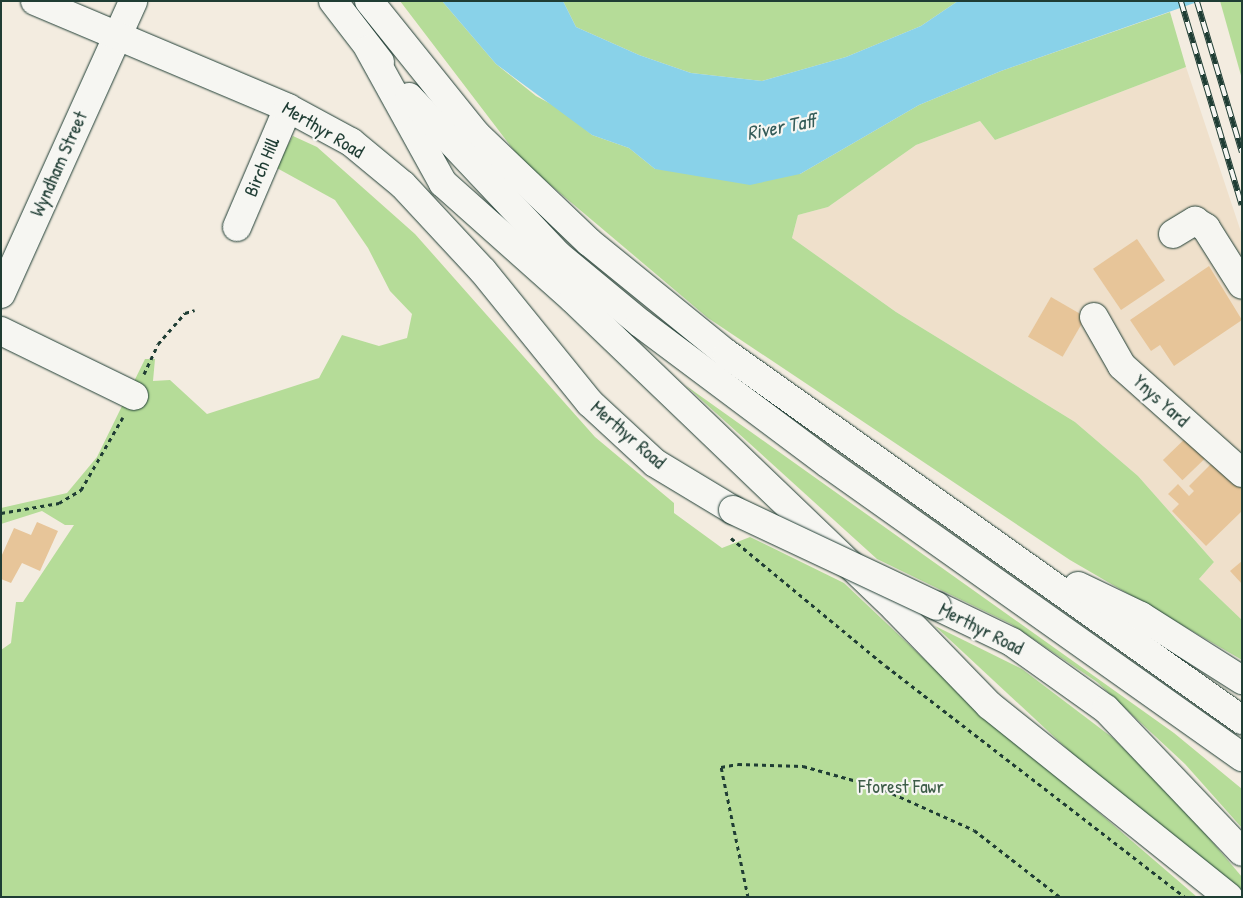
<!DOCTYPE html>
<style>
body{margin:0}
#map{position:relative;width:1243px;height:898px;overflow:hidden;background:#f3ece0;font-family:"Patrick Hand",sans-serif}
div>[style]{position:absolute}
.built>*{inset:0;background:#efe0cb}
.green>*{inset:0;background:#b5dc98}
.water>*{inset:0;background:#89d2e9}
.building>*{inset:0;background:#e7c599;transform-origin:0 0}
.path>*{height:3px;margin-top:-1.5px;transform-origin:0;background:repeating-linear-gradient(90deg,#1f3d34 0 4px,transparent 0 8px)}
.roads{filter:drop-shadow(0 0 1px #1f3d34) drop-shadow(0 0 1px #1f3d34)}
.minor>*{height:28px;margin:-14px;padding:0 14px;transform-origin:14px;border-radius:14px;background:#f6f6f2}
.major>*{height:28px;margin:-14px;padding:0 14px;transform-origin:14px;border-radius:14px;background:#f6f6f2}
.highway>*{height:28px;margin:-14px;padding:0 14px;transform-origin:14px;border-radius:14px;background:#f6f6f2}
.rail>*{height:5.5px;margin-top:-2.75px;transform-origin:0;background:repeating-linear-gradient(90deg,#f6f6f2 0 11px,#1f3d34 0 22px);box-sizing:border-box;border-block:1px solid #1f3d34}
.bridges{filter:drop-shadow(0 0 1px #1f3d34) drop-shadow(0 0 1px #1f3d34)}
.major-bridge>*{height:28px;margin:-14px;padding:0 14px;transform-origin:14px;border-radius:14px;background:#f6f6f2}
span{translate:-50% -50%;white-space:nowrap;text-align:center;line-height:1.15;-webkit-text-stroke:4.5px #f6f6f2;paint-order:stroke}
.street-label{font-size:19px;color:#1f3d34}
.park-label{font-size:19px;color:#3d5d48}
.water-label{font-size:20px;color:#345b58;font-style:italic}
.frame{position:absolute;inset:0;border:2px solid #1f3d34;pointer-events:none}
</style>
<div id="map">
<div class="built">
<div style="clip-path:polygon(1186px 67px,1242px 235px,1242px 620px,1199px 579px,1214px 562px,1138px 476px,1075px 422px,896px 312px,792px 238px,798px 215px,828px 207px,916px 145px,980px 121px,995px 140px)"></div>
</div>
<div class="green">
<div style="clip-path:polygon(400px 1px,442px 1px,496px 64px,536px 96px,564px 111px,592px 135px,629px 148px,655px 169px,800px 174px,919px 105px,1001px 71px,1170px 12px,1186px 67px,995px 140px,980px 121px,916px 145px,828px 207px,798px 215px,792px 238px,896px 312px,1075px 422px,1138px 476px,1214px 562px,1199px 579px,1242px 620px,1242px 660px,1070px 560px,708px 318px,522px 161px)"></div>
<div style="clip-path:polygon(563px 1px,958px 1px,921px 26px,846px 57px,762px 81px,691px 73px,639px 55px,576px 27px)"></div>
<div style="clip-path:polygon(1220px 1px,1242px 1px,1242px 79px)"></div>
<div style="clip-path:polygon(293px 136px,317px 147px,415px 234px,595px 437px,674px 503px,674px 513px,722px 548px,750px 537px,844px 583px,960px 693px,1197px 897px,1px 897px,1px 650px,11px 643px,16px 602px,23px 602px,74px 525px,65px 525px,42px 511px,1px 524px,1px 508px,67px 493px,97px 457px,145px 359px,155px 359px,153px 381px,170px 380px,207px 414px,319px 378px,342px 335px,379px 346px,407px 338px,412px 314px,390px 291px,368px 248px,335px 200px,275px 167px)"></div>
<div style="clip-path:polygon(685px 385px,1174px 733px,1242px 789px,1242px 828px,1185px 764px,1097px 682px,1011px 624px,877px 559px)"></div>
<div style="clip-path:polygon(935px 626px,1022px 669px,1113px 738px,1182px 806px,1242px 877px,1242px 891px,1121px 799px)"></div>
</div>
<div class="water">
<div style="clip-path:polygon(442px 1px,563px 1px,576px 27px,639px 55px,691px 73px,762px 81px,846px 57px,921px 26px,958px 1px,1200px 1px,1001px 71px,919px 105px,800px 174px,750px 185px,655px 169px,629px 148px,592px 135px,496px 64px)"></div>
</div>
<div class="building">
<div style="left:1137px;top:239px;width:50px;height:53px;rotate:56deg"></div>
<div style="clip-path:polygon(1209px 266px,1242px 320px,1174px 366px,1160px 345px,1151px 351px,1130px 320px)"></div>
<div style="left:1051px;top:297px;width:40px;height:46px;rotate:30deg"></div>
<div style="left:1191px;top:433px;width:28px;height:39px;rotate:46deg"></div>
<div style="clip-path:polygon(1213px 462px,1242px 483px,1242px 511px,1206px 546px,1172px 511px,1179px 504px,1168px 494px,1178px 484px,1189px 496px,1194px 491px,1189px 486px)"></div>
<div style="clip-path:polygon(37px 522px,58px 531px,40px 571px,22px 563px,11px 583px,1px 579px,1px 557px,14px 528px,31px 535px)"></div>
<div style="clip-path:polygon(1242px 561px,1242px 584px,1230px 571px)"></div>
</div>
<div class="path">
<div style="left:144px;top:374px;width:33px;rotate:-65deg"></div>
<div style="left:158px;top:344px;width:41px;rotate:-48.9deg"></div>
<div style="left:185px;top:313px;width:10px;rotate:-17deg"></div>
<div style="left:1px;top:513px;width:59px;rotate:-9.8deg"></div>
<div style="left:59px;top:503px;width:26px;rotate:-31deg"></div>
<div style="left:81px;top:490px;width:84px;rotate:-60.1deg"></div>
<div style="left:731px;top:538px;width:201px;rotate:39.6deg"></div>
<div style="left:886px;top:666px;width:378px;rotate:37.7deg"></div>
<div style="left:748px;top:897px;width:133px;rotate:-101.7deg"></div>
<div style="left:721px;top:767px;width:17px;rotate:-10deg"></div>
<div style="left:738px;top:764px;width:65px;rotate:1.8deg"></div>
<div style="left:803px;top:766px;width:78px;rotate:15.6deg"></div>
<div style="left:878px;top:787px;width:105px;rotate:24.1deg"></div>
<div style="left:974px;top:830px;width:109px;rotate:37.9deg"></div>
</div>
<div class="roads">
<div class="minor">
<div style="left:237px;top:227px;width:129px;rotate:-66.8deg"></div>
<div style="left:1173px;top:234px;width:26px;rotate:-31deg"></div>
<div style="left:1195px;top:221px;width:13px;rotate:32deg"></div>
<div style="left:1206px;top:228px;width:67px;rotate:57.7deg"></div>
<div style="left:1px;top:294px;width:321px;rotate:-65.7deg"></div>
<div style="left:1094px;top:317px;width:56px;rotate:60.3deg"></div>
<div style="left:1122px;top:366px;width:161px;rotate:41.7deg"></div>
<div style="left:1px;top:331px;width:148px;rotate:26deg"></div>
</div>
<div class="major">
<div style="left:35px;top:1px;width:275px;rotate:22.9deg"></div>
<div style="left:288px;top:108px;width:72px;rotate:28.4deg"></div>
<div style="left:351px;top:142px;width:67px;rotate:39.6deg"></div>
<div style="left:403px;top:185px;width:117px;rotate:47.1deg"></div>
<div style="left:483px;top:271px;width:170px;rotate:51deg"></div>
<div style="left:590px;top:403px;width:88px;rotate:42.7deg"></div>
<div style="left:655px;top:463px;width:91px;rotate:31.1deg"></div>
<div style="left:937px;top:606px;width:83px;rotate:25.6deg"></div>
<div style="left:1012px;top:642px;width:115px;rotate:35.5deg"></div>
<div style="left:1106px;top:709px;width:197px;rotate:46.4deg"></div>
</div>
<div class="highway">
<div style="left:333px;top:1px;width:77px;rotate:52.4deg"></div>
<div style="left:369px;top:1px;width:171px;rotate:51.2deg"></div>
<div style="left:476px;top:134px;width:156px;rotate:43.7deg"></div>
<div style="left:589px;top:242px;width:178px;rotate:39.1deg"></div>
<div style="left:727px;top:354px;width:632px;rotate:35.4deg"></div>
<div style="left:369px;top:49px;width:153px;rotate:61.1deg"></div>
<div style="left:443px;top:183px;width:174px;rotate:41.7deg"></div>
<div style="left:573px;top:299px;width:448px;rotate:43.8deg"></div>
<div style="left:896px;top:609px;width:134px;rotate:45.9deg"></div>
<div style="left:989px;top:705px;width:307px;rotate:38.7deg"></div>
<div style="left:409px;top:97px;width:217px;rotate:46.7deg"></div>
<div style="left:558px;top:255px;width:107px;rotate:39.7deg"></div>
<div style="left:640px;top:323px;width:234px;rotate:36.8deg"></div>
<div style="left:827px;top:463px;width:509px;rotate:35.32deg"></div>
<div style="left:1078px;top:586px;width:70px;rotate:25.5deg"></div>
<div style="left:1141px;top:616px;width:120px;rotate:32.4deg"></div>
</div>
</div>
<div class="rail">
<div style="left:1181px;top:1px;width:213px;rotate:73.4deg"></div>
<div style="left:1197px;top:1px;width:158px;rotate:73.4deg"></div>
</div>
<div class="bridges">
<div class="major-bridge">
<div style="left:733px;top:510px;width:225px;rotate:25.2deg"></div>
</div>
</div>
<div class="street-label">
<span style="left:323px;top:130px;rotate:31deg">Merthyr Road</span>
<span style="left:59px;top:164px;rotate:-66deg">Wyndham Street</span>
<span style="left:262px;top:167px;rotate:-67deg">Birch Hill</span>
<span style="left:1161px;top:401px;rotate:42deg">Ynys Yard</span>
<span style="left:628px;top:435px;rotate:41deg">Merthyr Road</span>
<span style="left:981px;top:629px;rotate:27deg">Merthyr Road</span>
</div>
<div class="park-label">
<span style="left:901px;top:787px">Fforest Fawr</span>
</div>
<div class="water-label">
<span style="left:781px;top:126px;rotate:-11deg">River Taff</span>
</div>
<div class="frame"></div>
</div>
